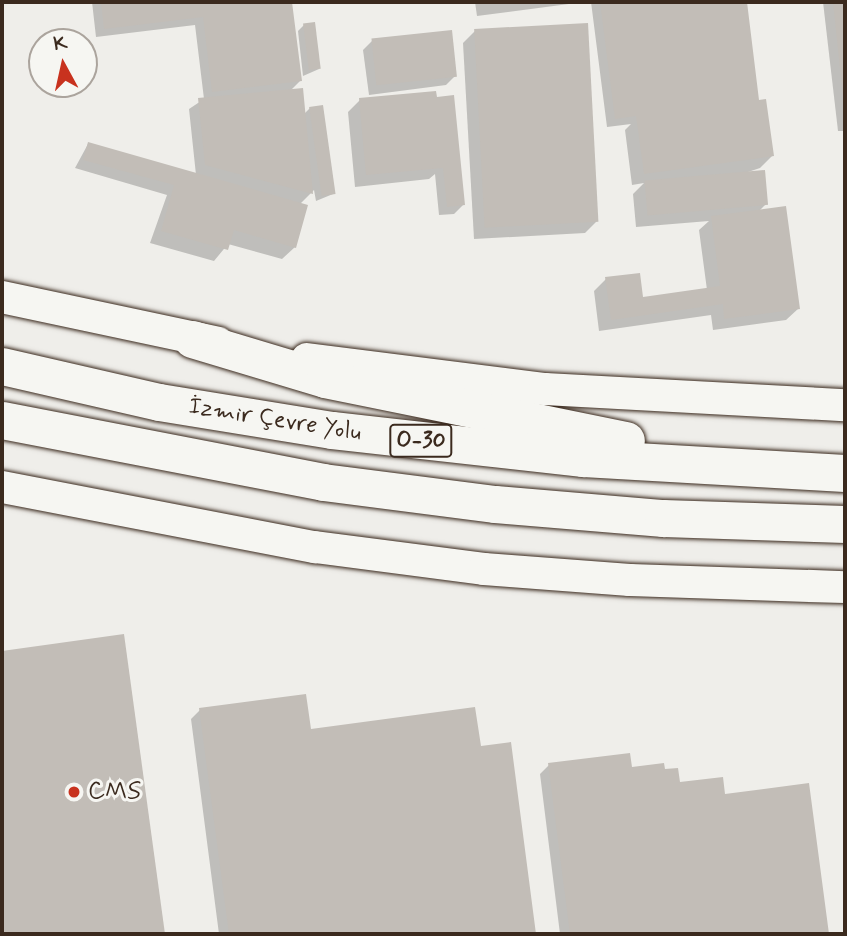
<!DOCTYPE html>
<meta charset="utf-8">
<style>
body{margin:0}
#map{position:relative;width:847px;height:936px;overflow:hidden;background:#efeeea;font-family:Mynerve,sans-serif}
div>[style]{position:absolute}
.shadow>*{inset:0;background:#0003}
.building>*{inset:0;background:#c2bdb7;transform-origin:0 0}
.roads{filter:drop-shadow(0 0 2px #3b2a1e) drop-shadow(0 0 2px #3b2a1e)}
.primary>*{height:32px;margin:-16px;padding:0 16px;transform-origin:16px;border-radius:16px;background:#f6f6f2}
.highway>*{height:37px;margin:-18.5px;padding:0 18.5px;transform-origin:18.5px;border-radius:18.5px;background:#f6f6f2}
.dots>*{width:19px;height:19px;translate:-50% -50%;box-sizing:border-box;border:4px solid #f6f6f2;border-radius:50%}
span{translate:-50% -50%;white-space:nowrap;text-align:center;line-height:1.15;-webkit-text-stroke:6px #f6f6f2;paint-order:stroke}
.shield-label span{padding:2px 5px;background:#f6f6f2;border:2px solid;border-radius:5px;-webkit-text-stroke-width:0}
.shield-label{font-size:23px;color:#3b2a1e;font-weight:700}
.street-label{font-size:24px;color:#3b2a1e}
.poi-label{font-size:24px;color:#3b2a1e}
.left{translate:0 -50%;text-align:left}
.frame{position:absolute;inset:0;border:4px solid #3b2a1e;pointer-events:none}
.north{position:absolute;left:28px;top:28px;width:70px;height:70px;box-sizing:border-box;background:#f6f6f2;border:2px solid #aba49d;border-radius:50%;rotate:352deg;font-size:19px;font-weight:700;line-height:28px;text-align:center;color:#3b2a1e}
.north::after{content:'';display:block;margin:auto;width:24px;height:32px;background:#c8321e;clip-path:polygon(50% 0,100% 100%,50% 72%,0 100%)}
</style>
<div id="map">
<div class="shadow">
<div style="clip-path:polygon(92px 2px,290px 2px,300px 81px,290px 91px,304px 114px,310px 108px,333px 194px,316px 201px,314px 190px,300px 204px,295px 247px,282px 259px,228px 244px,214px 261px,150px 243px,167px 195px,75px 168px,88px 144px,196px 175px,189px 109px,204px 99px,195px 25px,96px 37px)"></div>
<div style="clip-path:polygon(475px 2px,584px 2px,477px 16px)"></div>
<div style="clip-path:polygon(591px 2px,745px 2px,757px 99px,772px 156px,760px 168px,742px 174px,766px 204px,759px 211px,799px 308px,786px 320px,713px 330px,711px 315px,599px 331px,594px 291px,606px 279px,641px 299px,707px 290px,699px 230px,709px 221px,636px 227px,633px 194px,644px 183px,632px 185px,625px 130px,631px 124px,607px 127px)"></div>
<div style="clip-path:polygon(823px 2px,845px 2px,845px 131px,838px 131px)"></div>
<div style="clip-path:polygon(304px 25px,319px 69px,303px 76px,298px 31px)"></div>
<div style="clip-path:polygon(475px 31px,597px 221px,585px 233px,474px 239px,463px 43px)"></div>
<div style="clip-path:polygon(372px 41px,455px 76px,446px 85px,369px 95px,363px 50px)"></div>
<div style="clip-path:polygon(434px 93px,463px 205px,454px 214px,439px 215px,435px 174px,429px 179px,355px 187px,348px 112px,360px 100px)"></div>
<div style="clip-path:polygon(123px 636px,163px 934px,2px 934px,2px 652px)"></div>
<div style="clip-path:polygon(200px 710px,309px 731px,479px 748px,509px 744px,534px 934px,219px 934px,191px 719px)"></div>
<div style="clip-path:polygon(549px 765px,663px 771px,679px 784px,724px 796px,808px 785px,827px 934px,560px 934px,540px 774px)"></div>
</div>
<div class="building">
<div style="clip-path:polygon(101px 2px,292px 2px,302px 81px,212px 92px,203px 17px,104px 29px)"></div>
<div style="clip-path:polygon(600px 2px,747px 2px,759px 100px,766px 99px,774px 156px,644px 174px,636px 116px,615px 119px)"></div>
<div style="clip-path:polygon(833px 2px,845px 2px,845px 97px,843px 97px)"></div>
<div style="left:315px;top:22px;width:47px;height:12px;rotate:83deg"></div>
<div style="left:588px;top:23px;width:199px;height:114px;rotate:87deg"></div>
<div style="left:452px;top:30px;width:47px;height:81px;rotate:84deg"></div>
<div style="clip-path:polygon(303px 88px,313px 194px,205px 165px,198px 98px)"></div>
<div style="clip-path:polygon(436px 91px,437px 97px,454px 95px,465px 205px,447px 207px,443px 168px,366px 175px,359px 98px)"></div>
<div style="left:323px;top:105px;width:90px;height:14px;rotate:82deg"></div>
<div style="clip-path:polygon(88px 142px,308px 205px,296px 248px,234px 230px,228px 250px,161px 231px,174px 185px,83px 160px)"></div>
<div style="left:765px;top:170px;width:35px;height:121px;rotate:85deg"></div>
<div style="clip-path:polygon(786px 206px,800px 309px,724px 319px,723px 304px,611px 320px,605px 277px,640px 273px,643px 297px,720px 286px,711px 216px)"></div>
<div style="clip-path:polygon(124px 634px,165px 934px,2px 934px,2px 651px)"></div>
<div style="clip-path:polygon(306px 694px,311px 729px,475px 707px,481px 746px,511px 742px,536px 934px,229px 934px,199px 708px)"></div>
<div style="clip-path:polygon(630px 753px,632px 767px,664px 763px,665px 769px,678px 768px,680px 782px,723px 777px,725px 794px,809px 783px,829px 934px,570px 934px,548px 763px)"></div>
</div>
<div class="roads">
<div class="primary">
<div style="left:2px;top:297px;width:221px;rotate:12deg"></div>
<div style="left:307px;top:359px;width:240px;rotate:7.2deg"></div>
<div style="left:545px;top:389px;width:300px;rotate:3.1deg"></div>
<div style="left:2px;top:487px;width:319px;rotate:10.9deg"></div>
<div style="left:315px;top:547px;width:170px;rotate:7.4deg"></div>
<div style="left:484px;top:569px;width:146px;rotate:4.3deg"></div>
<div style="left:630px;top:580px;width:215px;rotate:1.9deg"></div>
</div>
<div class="highway">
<div style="left:192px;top:339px;width:139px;rotate:16.7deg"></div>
<div style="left:325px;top:379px;width:307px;rotate:11.5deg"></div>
<div style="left:2px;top:366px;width:161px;rotate:12.9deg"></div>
<div style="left:159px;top:402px;width:175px;rotate:9.2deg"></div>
<div style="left:332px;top:430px;width:253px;rotate:6.4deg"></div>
<div style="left:583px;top:458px;width:262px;rotate:3.3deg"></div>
<div style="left:2px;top:420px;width:327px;rotate:10.9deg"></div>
<div style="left:323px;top:482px;width:173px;rotate:7.3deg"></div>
<div style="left:495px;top:504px;width:169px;rotate:4.8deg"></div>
<div style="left:663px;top:518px;width:182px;rotate:1.9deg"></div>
</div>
</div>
<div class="dots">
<div style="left:74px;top:792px;background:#c8321e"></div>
</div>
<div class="shield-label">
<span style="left:421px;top:441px">O-30</span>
</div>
<div class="street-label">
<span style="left:275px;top:420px;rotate:9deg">İzmir Çevre Yolu</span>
</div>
<div class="poi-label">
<span class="left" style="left:88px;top:792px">CMS</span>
</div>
<div class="frame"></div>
<div class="north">K</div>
</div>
